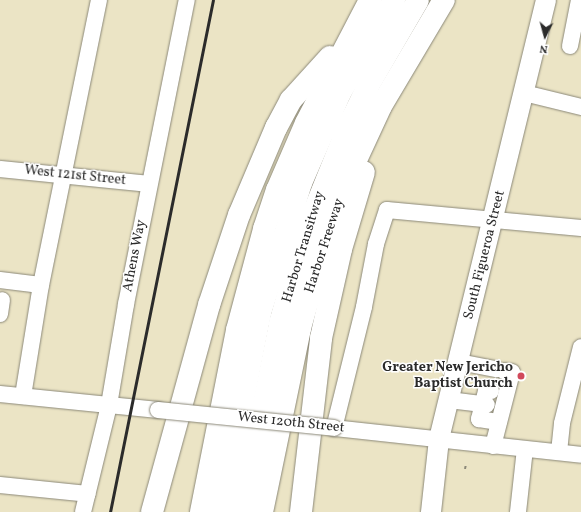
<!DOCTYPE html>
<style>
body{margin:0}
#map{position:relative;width:581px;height:512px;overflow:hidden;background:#ebe4c5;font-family:Vollkorn,serif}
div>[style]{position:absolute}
.minor-tunnel>*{height:16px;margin-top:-8px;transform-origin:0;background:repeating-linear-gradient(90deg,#c5bfa6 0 16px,transparent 0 24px)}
.path>*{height:2px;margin-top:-1px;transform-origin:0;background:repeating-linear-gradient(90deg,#8b8878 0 3px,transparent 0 6px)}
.roads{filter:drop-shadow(0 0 1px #8b8878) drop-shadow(0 0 1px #8b8878)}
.minor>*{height:16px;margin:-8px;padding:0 8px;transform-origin:8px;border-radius:8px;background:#fff}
.major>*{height:20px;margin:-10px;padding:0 10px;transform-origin:10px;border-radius:10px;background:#fff}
.highway>*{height:22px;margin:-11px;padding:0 11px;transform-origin:11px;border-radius:11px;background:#fff}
.rail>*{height:3px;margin:-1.5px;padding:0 1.5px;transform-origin:1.5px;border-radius:1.5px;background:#2b2b2b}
.bridges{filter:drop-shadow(0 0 1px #8b8878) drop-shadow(0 0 1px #8b8878)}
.minor-bridge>*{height:16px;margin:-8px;padding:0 8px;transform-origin:8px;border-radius:8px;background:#fff}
.dots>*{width:11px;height:11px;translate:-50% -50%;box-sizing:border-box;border:2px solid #fff;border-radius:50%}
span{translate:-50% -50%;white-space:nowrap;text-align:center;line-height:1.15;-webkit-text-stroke:3px #fff;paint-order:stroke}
.street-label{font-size:14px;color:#2b2b2b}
.poi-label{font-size:14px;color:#2b2b2b;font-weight:700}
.right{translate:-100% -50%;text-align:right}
.north{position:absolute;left:525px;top:16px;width:40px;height:40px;-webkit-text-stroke:3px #fff;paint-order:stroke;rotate:186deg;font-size:11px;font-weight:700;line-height:16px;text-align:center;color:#2b2b2b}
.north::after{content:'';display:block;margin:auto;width:14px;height:18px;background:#2b2b2b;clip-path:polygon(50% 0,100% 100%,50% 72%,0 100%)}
</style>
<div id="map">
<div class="minor-tunnel">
<div style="left:494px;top:382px;width:7px;rotate:8deg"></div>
</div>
<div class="path">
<div style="left:465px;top:469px;width:5px;rotate:-79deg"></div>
</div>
<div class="roads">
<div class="minor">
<div style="left:570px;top:46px;width:47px;rotate:-78.9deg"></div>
<div style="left:524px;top:93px;width:59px;rotate:13.8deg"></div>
<div style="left:0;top:169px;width:150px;rotate:5.7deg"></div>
<div style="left:581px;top:228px;width:195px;rotate:-174.7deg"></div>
<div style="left:387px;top:210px;width:36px;rotate:108deg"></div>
<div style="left:376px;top:244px;width:64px;rotate:100.8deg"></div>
<div style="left:364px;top:307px;width:125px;rotate:103.9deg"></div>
<div style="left:334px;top:428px;width:248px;rotate:6.2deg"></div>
<div style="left:0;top:280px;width:41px;rotate:7deg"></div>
<div style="left:0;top:314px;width:14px;rotate:-82deg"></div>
<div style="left:459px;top:362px;width:38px;rotate:11deg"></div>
<div style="left:491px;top:391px;width:5px;rotate:180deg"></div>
<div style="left:486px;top:391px;width:29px;rotate:104deg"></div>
<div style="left:479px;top:419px;width:20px;rotate:9deg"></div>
<div style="left:0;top:394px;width:159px;rotate:5.8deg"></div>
<div style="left:23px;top:396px;width:112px;rotate:-80.8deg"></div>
<div style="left:41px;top:285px;width:291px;rotate:-78.5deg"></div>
<div style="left:449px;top:400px;width:38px;rotate:7deg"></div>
<div style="left:493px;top:446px;width:76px;rotate:-75.6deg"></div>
<div style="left:512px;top:372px;width:8px;rotate:-173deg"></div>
<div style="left:559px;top:452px;width:29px;rotate:-84deg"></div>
<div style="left:562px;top:423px;width:78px;rotate:-76deg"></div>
<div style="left:0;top:485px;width:88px;rotate:5.8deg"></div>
<div style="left:83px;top:512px;width:110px;rotate:-76.3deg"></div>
<div style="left:109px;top:405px;width:102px;rotate:-80.4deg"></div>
<div style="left:126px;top:304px;width:310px;rotate:-78.7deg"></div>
<div style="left:518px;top:512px;width:63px;rotate:-83.7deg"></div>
</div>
<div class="major">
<div style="left:431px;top:512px;width:73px;rotate:-83.7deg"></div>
<div style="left:439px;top:439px;width:452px;rotate:-76.3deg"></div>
</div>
<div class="highway">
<div style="left:152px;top:512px;width:215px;rotate:-74.6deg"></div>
<div style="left:209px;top:305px;width:95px;rotate:-71.6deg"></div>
<div style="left:239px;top:215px;width:95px;rotate:-67deg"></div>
<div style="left:276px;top:128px;width:32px;rotate:-62deg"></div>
<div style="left:291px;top:100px;width:58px;rotate:-47.8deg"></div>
<div style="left:201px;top:512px;width:186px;rotate:-78.8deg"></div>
<div style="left:237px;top:330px;width:105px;rotate:-75deg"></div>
<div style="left:264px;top:229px;width:41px;rotate:-71.6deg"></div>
<div style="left:277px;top:190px;width:73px;rotate:-66.6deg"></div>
<div style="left:306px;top:123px;width:139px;rotate:-62.5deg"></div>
<div style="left:221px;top:512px;width:203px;rotate:-78.9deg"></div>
<div style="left:260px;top:313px;width:136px;rotate:-72.5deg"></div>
<div style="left:301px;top:183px;width:98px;rotate:-66.6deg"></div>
<div style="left:340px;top:93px;width:108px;rotate:-59.9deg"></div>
<div style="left:242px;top:512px;width:193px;rotate:-78.6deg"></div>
<div style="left:280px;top:323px;width:96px;rotate:-74.2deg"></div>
<div style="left:306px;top:231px;width:112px;rotate:-68deg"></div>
<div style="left:348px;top:127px;width:46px;rotate:-64deg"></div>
<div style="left:368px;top:86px;width:99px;rotate:-59.8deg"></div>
<div style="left:262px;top:512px;width:188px;rotate:-78.3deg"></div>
<div style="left:300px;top:328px;width:100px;rotate:-74.3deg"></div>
<div style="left:327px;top:232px;width:49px;rotate:-69.7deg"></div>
<div style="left:344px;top:186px;width:88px;rotate:-65.2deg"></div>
<div style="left:381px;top:106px;width:123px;rotate:-59.3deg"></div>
<div style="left:301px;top:512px;width:175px;rotate:-83.4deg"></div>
<div style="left:321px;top:338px;width:91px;rotate:-77.3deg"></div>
<div style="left:341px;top:249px;width:80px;rotate:-73.4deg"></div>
</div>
</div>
<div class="rail">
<div style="left:110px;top:512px;width:522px;rotate:-78.63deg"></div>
</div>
<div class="bridges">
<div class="minor-bridge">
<div style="left:158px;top:410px;width:177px;rotate:5.8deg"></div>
</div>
</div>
<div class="dots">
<div style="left:521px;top:376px;background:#d1495b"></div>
</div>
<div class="street-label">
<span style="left:75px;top:176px;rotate:6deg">West 121st Street</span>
<span style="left:325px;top:246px;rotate:-72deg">Harbor Freeway</span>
<span style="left:304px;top:247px;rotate:-73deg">Harbor Transitway</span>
<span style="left:485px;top:255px;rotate:-76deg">South Figueroa Street</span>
<span style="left:135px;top:256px;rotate:-79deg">Athens Way</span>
<span style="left:291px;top:423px;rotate:6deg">West 120th Street</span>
</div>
<div class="poi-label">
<span class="right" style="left:513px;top:376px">Greater New Jericho<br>Baptist Church</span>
</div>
<div class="north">N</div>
</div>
